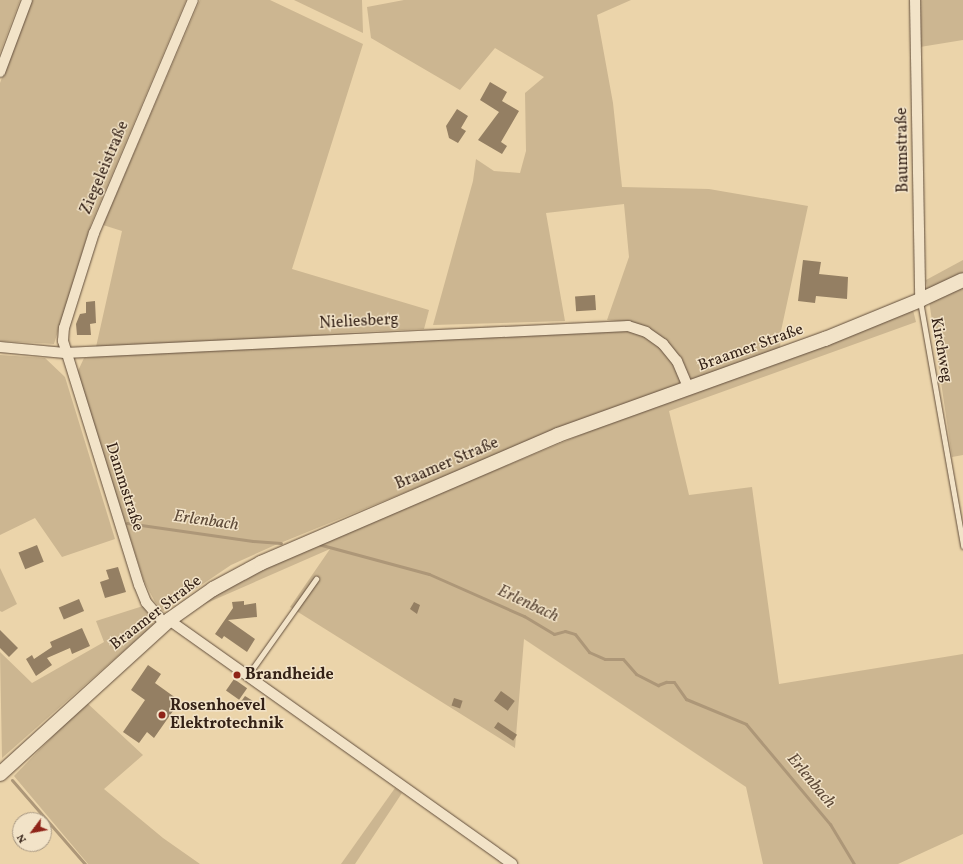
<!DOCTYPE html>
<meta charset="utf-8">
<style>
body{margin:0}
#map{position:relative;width:963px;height:864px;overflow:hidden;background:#ebd4aa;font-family:Vollkorn,serif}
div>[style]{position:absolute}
.green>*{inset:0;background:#ccb691}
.stream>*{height:3px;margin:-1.5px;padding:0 1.5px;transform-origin:1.5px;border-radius:1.5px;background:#ad9778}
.building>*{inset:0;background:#947f63;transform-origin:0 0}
.roads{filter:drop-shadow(0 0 1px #624e3c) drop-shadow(0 0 1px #624e3c)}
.lane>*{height:5px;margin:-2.5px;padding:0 2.5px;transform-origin:2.5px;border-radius:2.5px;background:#f2e3c8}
.street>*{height:10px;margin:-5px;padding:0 5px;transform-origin:5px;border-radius:5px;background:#f2e3c8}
.secondary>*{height:14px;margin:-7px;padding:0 7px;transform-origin:7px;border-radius:7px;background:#f2e3c8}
.dots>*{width:11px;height:11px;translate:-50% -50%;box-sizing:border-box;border:2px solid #f2e3c8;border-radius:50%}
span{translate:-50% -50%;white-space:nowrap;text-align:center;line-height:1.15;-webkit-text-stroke:3px #f2e3c8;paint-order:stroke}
.street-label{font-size:16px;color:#352217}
.poi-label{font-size:16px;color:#352217;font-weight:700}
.left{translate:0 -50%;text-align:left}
.water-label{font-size:17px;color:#5f4b39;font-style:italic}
.north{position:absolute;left:12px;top:812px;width:40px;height:40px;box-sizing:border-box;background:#f2e3c8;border:1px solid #a69681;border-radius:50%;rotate:238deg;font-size:11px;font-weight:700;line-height:16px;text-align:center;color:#352217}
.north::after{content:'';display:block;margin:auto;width:14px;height:18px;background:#8f2418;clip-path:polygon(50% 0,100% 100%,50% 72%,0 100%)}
</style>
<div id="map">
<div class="green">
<div style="clip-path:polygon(0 0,20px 0,0 53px)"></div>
<div style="clip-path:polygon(30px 0,186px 0,91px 224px,54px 344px,0 341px,0 83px)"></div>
<div style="clip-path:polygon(200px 0,270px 0,363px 44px,292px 269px,429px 310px,424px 329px,310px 334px,627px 328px,644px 335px,680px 359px,628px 322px,607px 320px,629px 257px,624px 204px,546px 213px,565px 321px,433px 325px,473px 181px,476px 159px,494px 171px,520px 173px,526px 151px,525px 93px,544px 77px,495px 48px,460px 90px,371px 38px,367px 7px,404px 0,631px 0,597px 15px,613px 103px,622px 187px,709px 189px,808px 206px,781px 331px,780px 350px,556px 431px,273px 546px,231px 565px,163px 611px,155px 602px,144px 581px,77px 373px,84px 358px,151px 352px,147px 344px,96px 347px,122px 231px,103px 225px)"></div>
<div style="clip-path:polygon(294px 0,362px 0,363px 33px)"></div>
<div style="clip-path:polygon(921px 0,963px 0,963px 40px,920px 47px)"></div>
<div style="clip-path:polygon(963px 260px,963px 455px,952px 457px,926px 280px)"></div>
<div style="clip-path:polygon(913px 310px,916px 322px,669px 411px,689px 495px,752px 487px,779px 684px,963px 654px,963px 834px,898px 864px,763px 864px,746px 787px,524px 639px,515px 748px,290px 607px,330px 549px,191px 610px,201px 601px,269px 564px,597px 428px)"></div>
<div style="clip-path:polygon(0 355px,45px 358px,65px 377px,115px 539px,62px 557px,35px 518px,0 535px)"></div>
<div style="clip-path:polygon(0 568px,17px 604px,2px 612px,0 611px)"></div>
<div style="clip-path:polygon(143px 606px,154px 624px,2px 758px,0 652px,32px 683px,104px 642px,96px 621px)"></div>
<div style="clip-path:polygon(86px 702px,143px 755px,104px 789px,163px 838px,200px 864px,88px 864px,14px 776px)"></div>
<div style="clip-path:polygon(395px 788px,402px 793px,355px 864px,341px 864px)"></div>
</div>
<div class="stream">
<div style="left:127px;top:523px;width:127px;rotate:8.1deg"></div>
<div style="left:253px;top:541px;width:28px;rotate:4deg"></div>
<div style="left:318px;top:544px;width:115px;rotate:15.1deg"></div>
<div style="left:429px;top:574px;width:104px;rotate:23.9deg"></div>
<div style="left:524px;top:616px;width:35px;rotate:31deg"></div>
<div style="left:554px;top:634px;width:11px;rotate:-15deg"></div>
<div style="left:565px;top:631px;width:10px;rotate:17deg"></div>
<div style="left:575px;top:634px;width:23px;rotate:52deg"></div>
<div style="left:589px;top:652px;width:17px;rotate:24deg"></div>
<div style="left:605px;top:659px;width:18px"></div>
<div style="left:623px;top:659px;width:20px;rotate:49deg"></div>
<div style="left:636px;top:674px;width:25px;rotate:27deg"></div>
<div style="left:658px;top:685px;width:9px;rotate:-21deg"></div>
<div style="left:666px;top:682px;width:8px"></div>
<div style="left:674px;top:682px;width:21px;rotate:55deg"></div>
<div style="left:686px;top:699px;width:65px;rotate:22.6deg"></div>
<div style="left:746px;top:724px;width:131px;rotate:50deg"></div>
<div style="left:830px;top:824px;width:47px;rotate:59deg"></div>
<div style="left:12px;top:780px;width:111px;rotate:49deg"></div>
</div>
<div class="building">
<div style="clip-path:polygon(490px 82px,507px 92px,502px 101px,519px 111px,501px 142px,507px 146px,502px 154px,478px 140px,499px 112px,480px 100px)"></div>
<div style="clip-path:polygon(457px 109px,468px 116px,461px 128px,466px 131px,458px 143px,449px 138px,446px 126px)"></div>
<div style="clip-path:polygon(803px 260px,821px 262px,819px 274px,848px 277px,847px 299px,816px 296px,815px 303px,798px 301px)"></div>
<div style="left:595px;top:295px;width:15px;height:20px;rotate:86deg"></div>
<div style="clip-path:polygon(95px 301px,96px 323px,90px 324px,91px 335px,77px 335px,76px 324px,80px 314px,86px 313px,86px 302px)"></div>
<div style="left:37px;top:545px;width:18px;height:20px;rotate:68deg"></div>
<div style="clip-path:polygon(118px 567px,126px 592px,105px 598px,100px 582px,109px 579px,106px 570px)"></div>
<div style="left:79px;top:599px;width:13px;height:22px;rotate:67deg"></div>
<div style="clip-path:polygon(244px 601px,244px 605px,256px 603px,257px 617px,228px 620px,255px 639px,247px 652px,224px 636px,222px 639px,215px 634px,233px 608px,232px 602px)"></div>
<div style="clip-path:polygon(414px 602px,420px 605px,417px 614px,410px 609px)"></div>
<div style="clip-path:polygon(82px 628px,90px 646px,72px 654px,70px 648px,47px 658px,52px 665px,36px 676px,26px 659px,32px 655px,34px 659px,52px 647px,50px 642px)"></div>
<div style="clip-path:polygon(0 630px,18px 648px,9px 657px,0 648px)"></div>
<div style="clip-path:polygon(148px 665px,161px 674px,155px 683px,180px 701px,154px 738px,147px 732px,139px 743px,123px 732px,145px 700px,131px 690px)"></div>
<div style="left:234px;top:679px;width:16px;height:14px;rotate:35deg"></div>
<div style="left:501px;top:691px;width:17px;height:12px;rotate:36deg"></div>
<div style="clip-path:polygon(245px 696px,253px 701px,247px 709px,240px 703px)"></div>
<div style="left:454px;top:698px;width:9px;height:8px;rotate:18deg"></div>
<div style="left:498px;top:722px;width:23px;height:7px;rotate:34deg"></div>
</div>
<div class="roads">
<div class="lane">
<div style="left:920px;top:301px;width:249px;rotate:80deg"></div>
<div style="left:248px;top:675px;width:118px;rotate:-54.7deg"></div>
</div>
<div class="street">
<div style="left:915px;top:0;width:300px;rotate:89deg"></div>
<div style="left:0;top:72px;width:77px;rotate:-69.4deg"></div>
<div style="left:0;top:347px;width:65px;rotate:5.3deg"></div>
<div style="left:65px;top:353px;width:564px;rotate:-2.75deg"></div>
<div style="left:628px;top:326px;width:19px;rotate:18deg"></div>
<div style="left:646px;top:332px;width:21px;rotate:35deg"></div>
<div style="left:663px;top:344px;width:22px;rotate:51deg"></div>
<div style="left:677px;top:361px;width:30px;rotate:67deg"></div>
<div style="left:169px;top:620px;width:421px;rotate:35.4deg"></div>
<div style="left:165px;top:624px;width:29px;rotate:-131deg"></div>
<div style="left:146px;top:602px;width:18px;rotate:-112deg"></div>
<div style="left:139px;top:585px;width:256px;rotate:-107.3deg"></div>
<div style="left:63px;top:341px;width:13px;rotate:-86deg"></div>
<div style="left:64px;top:328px;width:100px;rotate:-72.5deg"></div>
<div style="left:94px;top:233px;width:253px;rotate:-67deg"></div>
</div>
<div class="secondary">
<div style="left:0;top:774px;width:229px;rotate:-42.3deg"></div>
<div style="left:169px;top:620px;width:54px;rotate:-35.2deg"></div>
<div style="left:213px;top:589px;width:55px;rotate:-28.4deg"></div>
<div style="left:261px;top:563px;width:323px;rotate:-23.3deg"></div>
<div style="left:558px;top:435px;width:284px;rotate:-19.8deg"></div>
<div style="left:825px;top:339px;width:103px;rotate:-22.3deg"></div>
<div style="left:920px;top:300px;width:47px;rotate:-24.9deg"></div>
</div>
</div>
<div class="dots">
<div style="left:237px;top:675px;background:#8f2418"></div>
<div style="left:162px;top:715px;background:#8f2418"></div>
</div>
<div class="street-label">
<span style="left:903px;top:150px;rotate:-91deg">Baumstraße</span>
<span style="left:105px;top:168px;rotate:-67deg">Ziegeleistraße</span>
<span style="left:359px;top:322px;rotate:-3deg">Nieliesberg</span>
<span style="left:751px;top:348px;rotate:-20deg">Braamer Straße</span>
<span style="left:941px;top:350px;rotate:80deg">Kirchweg</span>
<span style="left:447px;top:464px;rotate:-23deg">Braamer Straße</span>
<span style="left:124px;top:487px;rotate:72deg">Dammstraße</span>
<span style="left:156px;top:613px;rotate:-38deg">Braamer Straße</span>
</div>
<div class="poi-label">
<span class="left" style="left:245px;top:675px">Brandheide</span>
<span class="left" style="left:170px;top:715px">Rosenhoevel<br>Elektrotechnik</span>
</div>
<div class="water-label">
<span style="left:206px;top:521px;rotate:8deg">Erlenbach</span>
<span style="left:528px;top:604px;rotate:25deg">Erlenbach</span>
<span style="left:811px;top:781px;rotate:50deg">Erlenbach</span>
</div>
<div class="north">N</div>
</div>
